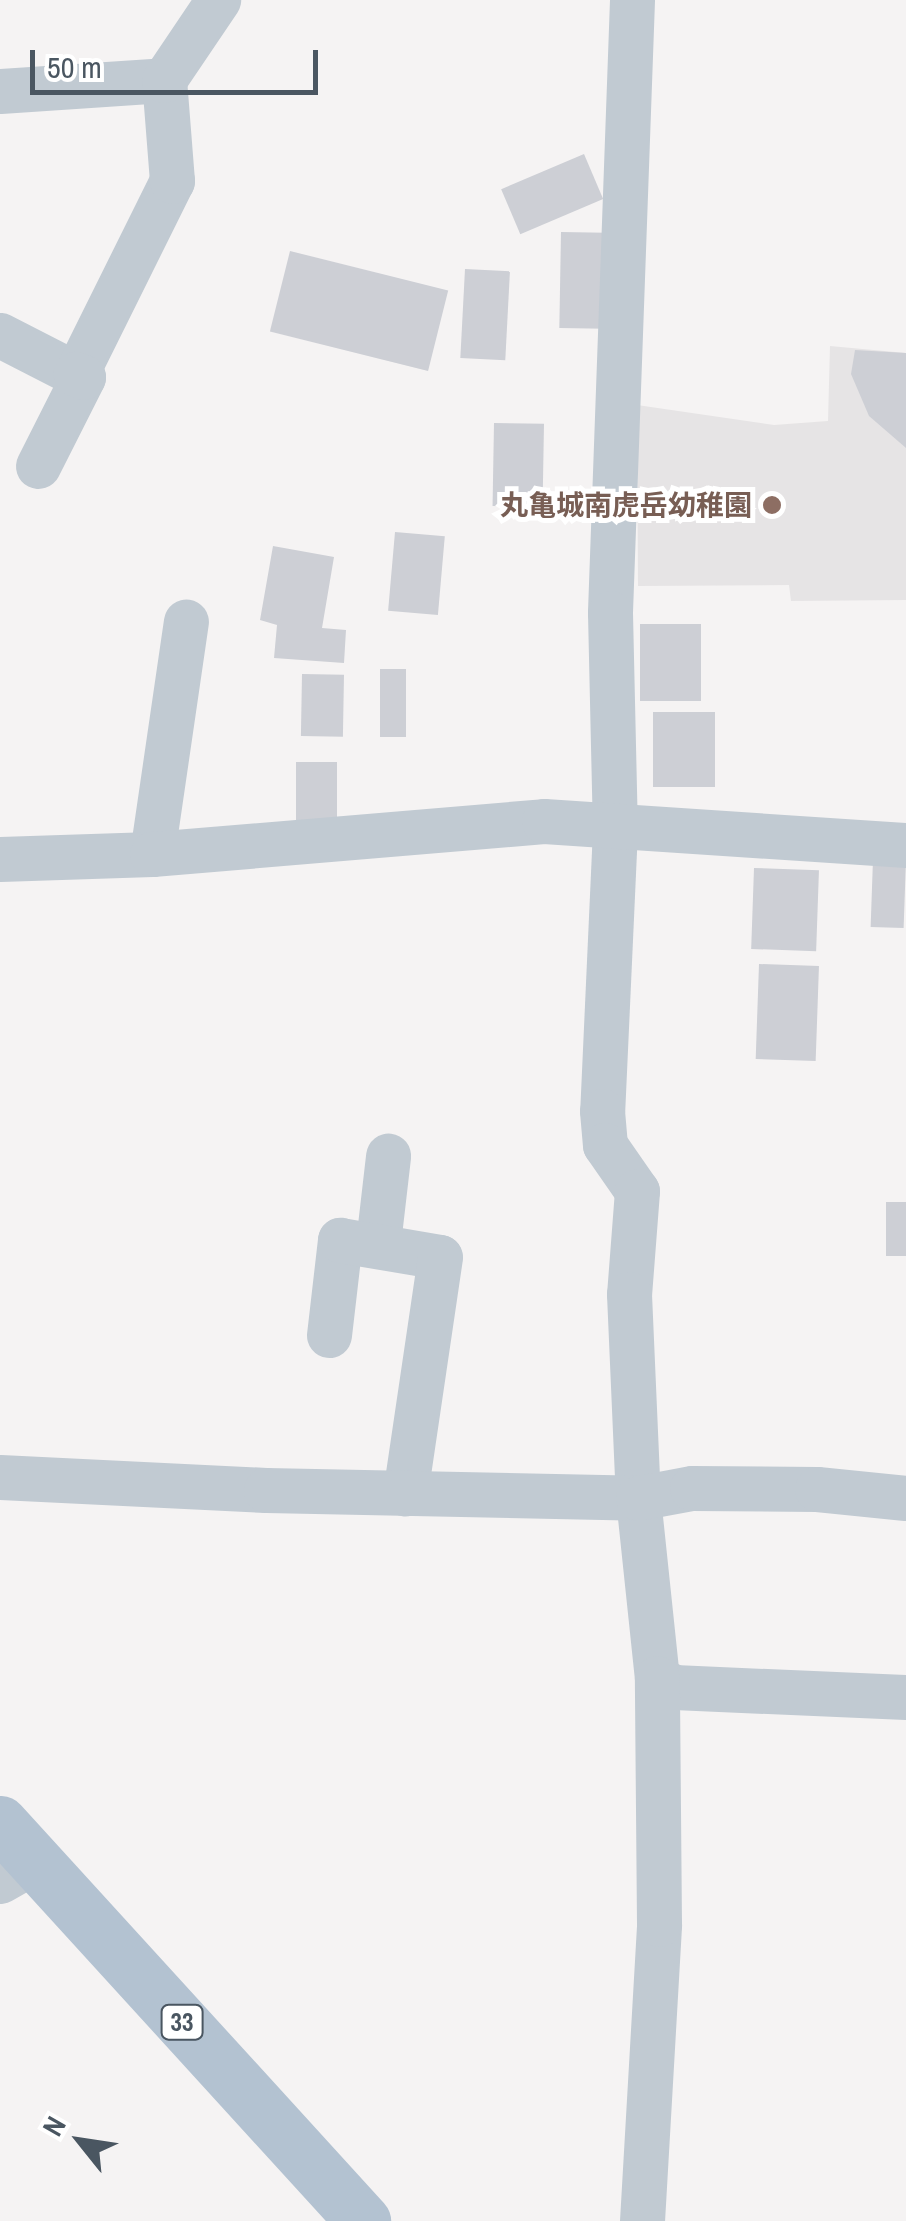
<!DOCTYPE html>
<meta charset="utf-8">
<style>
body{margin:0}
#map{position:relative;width:906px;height:2221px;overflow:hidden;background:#f5f3f3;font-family:"Archivo Narrow","Noto Sans JP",sans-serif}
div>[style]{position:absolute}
.education>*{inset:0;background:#e6e4e5}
.building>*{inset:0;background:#cdcfd5;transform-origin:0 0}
.minor>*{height:45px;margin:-22.5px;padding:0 22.5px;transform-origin:22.5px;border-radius:22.5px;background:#c1cad2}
.major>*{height:55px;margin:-27.5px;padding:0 27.5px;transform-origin:27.5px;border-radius:27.5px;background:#b3c2d1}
.dots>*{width:28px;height:28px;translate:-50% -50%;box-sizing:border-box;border:5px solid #fff;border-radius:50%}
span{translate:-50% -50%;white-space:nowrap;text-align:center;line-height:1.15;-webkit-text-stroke:10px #fff;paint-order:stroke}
.shield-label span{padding:2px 8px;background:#fff;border:2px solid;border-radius:8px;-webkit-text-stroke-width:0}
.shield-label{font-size:25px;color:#4a5661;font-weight:700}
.education-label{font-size:28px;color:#785e54;font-weight:700}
.right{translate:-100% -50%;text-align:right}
.north{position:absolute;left:30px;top:2091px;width:100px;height:100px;-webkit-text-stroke:8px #fff;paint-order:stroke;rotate:300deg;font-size:28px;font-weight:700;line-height:40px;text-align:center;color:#4a5661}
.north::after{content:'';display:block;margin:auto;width:35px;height:45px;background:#4a5661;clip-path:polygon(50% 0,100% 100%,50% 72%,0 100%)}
.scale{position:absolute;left:30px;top:50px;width:288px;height:45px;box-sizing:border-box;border:5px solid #4a5661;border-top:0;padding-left:12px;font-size:30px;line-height:35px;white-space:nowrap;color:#4a5661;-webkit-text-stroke:8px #fff;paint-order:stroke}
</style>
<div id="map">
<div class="education">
<div style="clip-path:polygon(830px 346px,906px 353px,906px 600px,791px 601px,789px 585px,638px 586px,637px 405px,774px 425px,828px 421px)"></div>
</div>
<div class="building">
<div style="left:584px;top:154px;width:49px;height:90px;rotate:67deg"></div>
<div style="left:561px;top:232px;width:45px;height:96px;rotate:1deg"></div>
<div style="left:290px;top:251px;width:163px;height:83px;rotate:14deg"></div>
<div style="left:465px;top:269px;width:45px;height:89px;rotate:3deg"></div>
<div style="clip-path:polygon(855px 350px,906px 353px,906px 448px,869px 416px,851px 374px)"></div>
<div style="left:494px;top:423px;width:50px;height:83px;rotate:1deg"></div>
<div style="left:395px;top:532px;width:50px;height:79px;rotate:5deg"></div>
<div style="clip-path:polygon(273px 546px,334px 557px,322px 628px,346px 630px,344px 663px,274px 658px,277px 625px,260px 620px)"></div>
<div style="left:640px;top:624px;width:61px;height:77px"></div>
<div style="left:380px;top:669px;width:26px;height:68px"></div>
<div style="left:302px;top:674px;width:42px;height:62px;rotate:1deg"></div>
<div style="left:653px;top:712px;width:62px;height:75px"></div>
<div style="left:296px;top:762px;width:41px;height:58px"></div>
<div style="left:873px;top:859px;width:33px;height:68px;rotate:2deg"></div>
<div style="left:754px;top:868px;width:65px;height:81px;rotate:2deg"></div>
<div style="left:759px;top:964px;width:60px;height:95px;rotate:2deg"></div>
<div style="left:906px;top:1202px;width:54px;height:20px;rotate:90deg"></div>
</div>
<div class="minor">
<div style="left:632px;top:0;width:613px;rotate:92.06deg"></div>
<div style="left:610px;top:613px;width:216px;rotate:88.7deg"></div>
<div style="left:615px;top:829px;width:282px;rotate:92.6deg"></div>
<div style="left:602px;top:1111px;width:34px;rotate:85deg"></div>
<div style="left:605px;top:1145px;width:56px;rotate:55.2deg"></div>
<div style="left:637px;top:1191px;width:103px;rotate:94.4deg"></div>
<div style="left:629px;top:1294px;width:204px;rotate:87.5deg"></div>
<div style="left:638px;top:1498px;width:181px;rotate:84deg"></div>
<div style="left:657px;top:1678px;width:19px;rotate:28deg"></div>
<div style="left:674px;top:1687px;width:232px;rotate:2.5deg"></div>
<div style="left:0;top:91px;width:164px;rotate:-3.8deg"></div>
<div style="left:0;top:335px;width:85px;rotate:27.2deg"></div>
<div style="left:76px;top:374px;width:216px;rotate:-63.6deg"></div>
<div style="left:172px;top:181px;width:101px;rotate:-94.5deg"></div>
<div style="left:164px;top:80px;width:97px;rotate:-56deg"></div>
<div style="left:38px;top:466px;width:100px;rotate:-63.2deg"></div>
<div style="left:83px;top:377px;width:8px;rotate:-157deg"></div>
<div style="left:152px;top:854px;width:235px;rotate:-81.7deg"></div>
<div style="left:0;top:859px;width:152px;rotate:-1.9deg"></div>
<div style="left:152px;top:854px;width:393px;rotate:-4.8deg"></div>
<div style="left:544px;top:821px;width:363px;rotate:3.8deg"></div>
<div style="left:378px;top:1243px;width:88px;rotate:-83.4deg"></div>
<div style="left:329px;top:1335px;width:96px;rotate:-83.4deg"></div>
<div style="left:340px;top:1240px;width:101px;rotate:9.6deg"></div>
<div style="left:440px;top:1257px;width:239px;rotate:98.4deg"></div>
<div style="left:0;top:1477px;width:266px;rotate:2.8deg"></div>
<div style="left:266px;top:1490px;width:372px;rotate:1.2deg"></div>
<div style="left:638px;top:1498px;width:55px;rotate:-10.5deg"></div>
<div style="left:692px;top:1488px;width:125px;rotate:0.5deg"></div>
<div style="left:817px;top:1489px;width:89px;rotate:5.8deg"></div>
<div style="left:0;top:1881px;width:40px;rotate:-29.7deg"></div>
<div style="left:642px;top:2221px;width:297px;rotate:-86.7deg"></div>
<div style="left:659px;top:1924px;width:246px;rotate:-90.5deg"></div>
</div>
<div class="major">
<div style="left:0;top:1823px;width:539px;rotate:47.63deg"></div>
</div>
<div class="dots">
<div style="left:772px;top:505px;background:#8d6e63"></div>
</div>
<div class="shield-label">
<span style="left:182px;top:2022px">33</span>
</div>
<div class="education-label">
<span class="right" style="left:752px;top:505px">丸亀城南虎岳幼稚園</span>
</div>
<div class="north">N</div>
<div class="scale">50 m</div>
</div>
